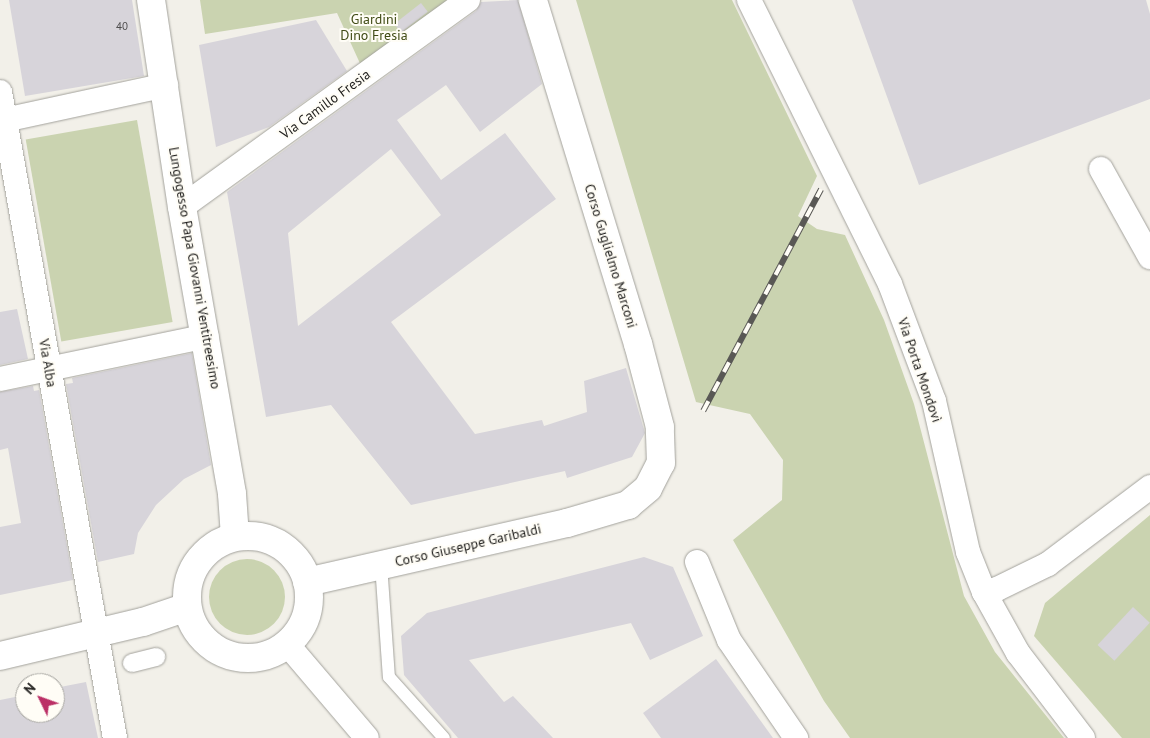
<!DOCTYPE html>
<meta charset="utf-8">
<style>
body{margin:0}
#map{position:relative;width:1150px;height:738px;overflow:hidden;background:#f2f0e9;font-family:"PT Sans",sans-serif}
div>[style]{position:absolute}
.green>*{inset:0;background:#cad3b0;transform-origin:0 0}
.round{border-radius:50%}
.building>*{inset:0;background:#d7d4da;transform-origin:0 0}
.roads{filter:drop-shadow(0 0 1px #a3a29c) drop-shadow(0 0 1px #a3a29c)}
.service>*{height:12px;margin:-6px;padding:0 6px;transform-origin:6px;border-radius:6px;background:#fff}
.pedestrian>*{height:18px;margin:-9px;padding:0 9px;transform-origin:9px;border-radius:9px;background:#fff}
.minor>*{height:24px;margin:-12px;padding:0 12px;transform-origin:12px;border-radius:12px;background:#fff}
.tertiary>*{height:28px;margin:-14px;padding:0 14px;transform-origin:14px;border-radius:14px;background:#fff}
.tertiary>.ring{margin:-14px;padding:0;box-sizing:content-box;background:none;border:28px solid #fff;border-radius:50%}
.rail>*{height:5.5px;margin-top:-2.75px;transform-origin:0;background:repeating-linear-gradient(90deg,#fffdf6 0 11px,#595855 0 22px);box-sizing:border-box;border-block:1px solid #595855}
span{translate:-50% -50%;white-space:nowrap;text-align:center;line-height:1.15;-webkit-text-stroke:4px #fffdf6;paint-order:stroke}
.number-label{font-size:11px;color:#4d4c4c}
.number-label span{-webkit-text-stroke-width:0}
.park-label{font-size:14px;color:#414c16}
.street-label{font-size:14px;color:#1f1e1c}
.north{position:absolute;left:15px;top:673px;width:50px;height:50px;box-sizing:border-box;background:#fffdf6;border:1px solid #a5a49f;border-radius:50%;rotate:312deg;font-size:14px;font-weight:700;line-height:20px;text-align:center;color:#1f1e1c}
.north::after{content:'';display:block;margin:auto;width:18px;height:22px;background:#bb2f66;clip-path:polygon(50% 0,100% 100%,50% 72%,0 100%)}
</style>
<div id="map">
<div class="green">
<div style="clip-path:polygon(200px 0,456px 0,363px 70px,337px 13px,205px 34px)"></div>
<div style="clip-path:polygon(576px 0,732px 0,817px 176px,798px 216px,817px 229px,845px 235px,884px 320px,914px 404px,964px 596px,995px 652px,1064px 738px,850px 738px,824px 701px,733px 540px,782px 500px,783px 460px,750px 414px,696px 402px)"></div>
<div style="left:137px;top:120px;width:205px;height:113px;rotate:80deg"></div>
<div style="clip-path:polygon(1150px 515px,1150px 738px,1122px 738px,1034px 636px,1045px 603px)"></div>
<div class="round" style="left:209px;top:559px;width:76px;height:76px"></div>
</div>
<div class="building">
<div style="clip-path:polygon(9px 0,132px 0,144px 76px,25px 96px)"></div>
<div style="clip-path:polygon(evenodd,518px 0,542px 84px,480px 132px,446px 85px,397px 120px,441px 180px,505px 133px,556px 199px,391px 322px,475px 434px,542px 420px,544px 426px,587px 412px,584px 381px,626px 368px,645px 433px,632px 457px,567px 478px,565px 471px,411px 505px,331px 405px,266px 417px,227px 192px,476px 11px,481px 2px,518px 0,391px 149px,441px 215px,298px 326px,288px 233px,391px 149px)"></div>
<div style="clip-path:polygon(852px 0,1146px 0,1150px 14px,1150px 99px,919px 185px)"></div>
<div style="left:421px;top:3px;width:11px;height:34px;rotate:52deg"></div>
<div style="clip-path:polygon(316px 20px,347px 71px,269px 127px,216px 147px,199px 45px)"></div>
<div style="clip-path:polygon(17px 309px,28px 359px,0 365px,0 312px)"></div>
<div style="clip-path:polygon(192px 353px,211px 465px,184px 479px,156px 505px,138px 533px,134px 554px,98px 562px,66px 384px,73px 383px,72px 378px)"></div>
<div style="clip-path:polygon(33px 386px,34px 391px,39px 390px,73px 580px,0 595px,0 527px,21px 523px,8px 448px,0 450px,0 392px)"></div>
<div style="clip-path:polygon(644px 557px,673px 567px,703px 636px,650px 660px,631px 623px,469px 660px,504px 702px,513px 696px,553px 738px,458px 738px,404px 675px,401px 636px,427px 613px)"></div>
<div style="left:1133px;top:607px;width:23px;height:52px;rotate:43deg"></div>
<div style="clip-path:polygon(716px 659px,773px 738px,661px 738px,643px 713px)"></div>
<div style="clip-path:polygon(86px 682px,98px 738px,0 738px,0 700px,25px 695px,25px 713px,55px 713px,55px 688px)"></div>
</div>
<div class="roads">
<div class="service">
<div style="left:381px;top:564px;width:113px;rotate:86deg"></div>
<div style="left:389px;top:677px;width:82px;rotate:48deg"></div>
</div>
<div class="pedestrian">
<div style="left:132px;top:663px;width:25px;rotate:-14deg"></div>
</div>
<div class="minor">
<div style="left:749px;top:0;width:317px;rotate:63.6deg"></div>
<div style="left:890px;top:284px;width:125px;rotate:69.4deg"></div>
<div style="left:934px;top:401px;width:155px;rotate:77.3deg"></div>
<div style="left:968px;top:552px;width:43px;rotate:68.2deg"></div>
<div style="left:984px;top:592px;width:70px;rotate:60.9deg"></div>
<div style="left:1018px;top:653px;width:107px;rotate:52.6deg"></div>
<div style="left:0;top:92px;width:656px;rotate:79.91deg"></div>
<div style="left:0;top:121px;width:170px;rotate:-12.2deg"></div>
<div style="left:1101px;top:169px;width:101px;rotate:60.9deg"></div>
<div style="left:182px;top:207px;width:353px;rotate:-35.9deg"></div>
<div style="left:0;top:379px;width:211px;rotate:-11.7deg"></div>
<div style="left:697px;top:562px;width:84px;rotate:67.7deg"></div>
<div style="left:729px;top:640px;width:119px;rotate:55.6deg"></div>
<div style="left:984px;top:592px;width:13px;rotate:-13deg"></div>
<div style="left:997px;top:589px;width:57px;rotate:-26.1deg"></div>
<div style="left:1048px;top:564px;width:128px;rotate:-37deg"></div>
<div style="left:287px;top:644px;width:123px;rotate:49.6deg"></div>
</div>
<div class="tertiary">
<div style="left:151px;top:0;width:209px;rotate:81.5deg"></div>
<div style="left:182px;top:207px;width:291px;rotate:80.1deg"></div>
<div style="left:232px;top:494px;width:43px;rotate:86deg"></div>
<div class="ring" style="left:187px;top:536px;width:94px;height:94px"></div>
<div style="left:307px;top:582px;width:267px;rotate:-12.8deg"></div>
<div style="left:567px;top:523px;width:64px;rotate:-16.4deg"></div>
<div style="left:628px;top:505px;width:26px;rotate:-40deg"></div>
<div style="left:648px;top:488px;width:28px;rotate:-63deg"></div>
<div style="left:661px;top:463px;width:36px;rotate:-92deg"></div>
<div style="left:660px;top:427px;width:86px;rotate:-104.8deg"></div>
<div style="left:638px;top:344px;width:360px;rotate:-107deg"></div>
<div style="left:0;top:656px;width:147px;rotate:-13.4deg"></div>
<div style="left:143px;top:622px;width:46px;rotate:-18.8deg"></div>
</div>
</div>
<div class="rail">
<div style="left:703px;top:411px;width:251px;rotate:-62deg"></div>
</div>
<div class="number-label">
<span style="left:122px;top:26px">40</span>
</div>
<div class="park-label">
<span style="left:374px;top:27px">Giardini<br>Dino Fresia</span>
</div>
<div class="street-label">
<span style="left:325px;top:104px;rotate:-36deg">Via Camillo Fresia</span>
<span style="left:611px;top:256px;rotate:73deg">Corso Guglielmo Marconi</span>
<span style="left:195px;top:268px;rotate:80deg">Lungogesso Papa Giovanni Ventitreesimo</span>
<span style="left:48px;top:363px;rotate:80deg">Via Alba</span>
<span style="left:920px;top:370px;rotate:71deg">Via Porta Mondovì</span>
<span style="left:468px;top:545px;rotate:-13deg">Corso Giuseppe Garibaldi</span>
</div>
<div class="north">N</div>
</div>
